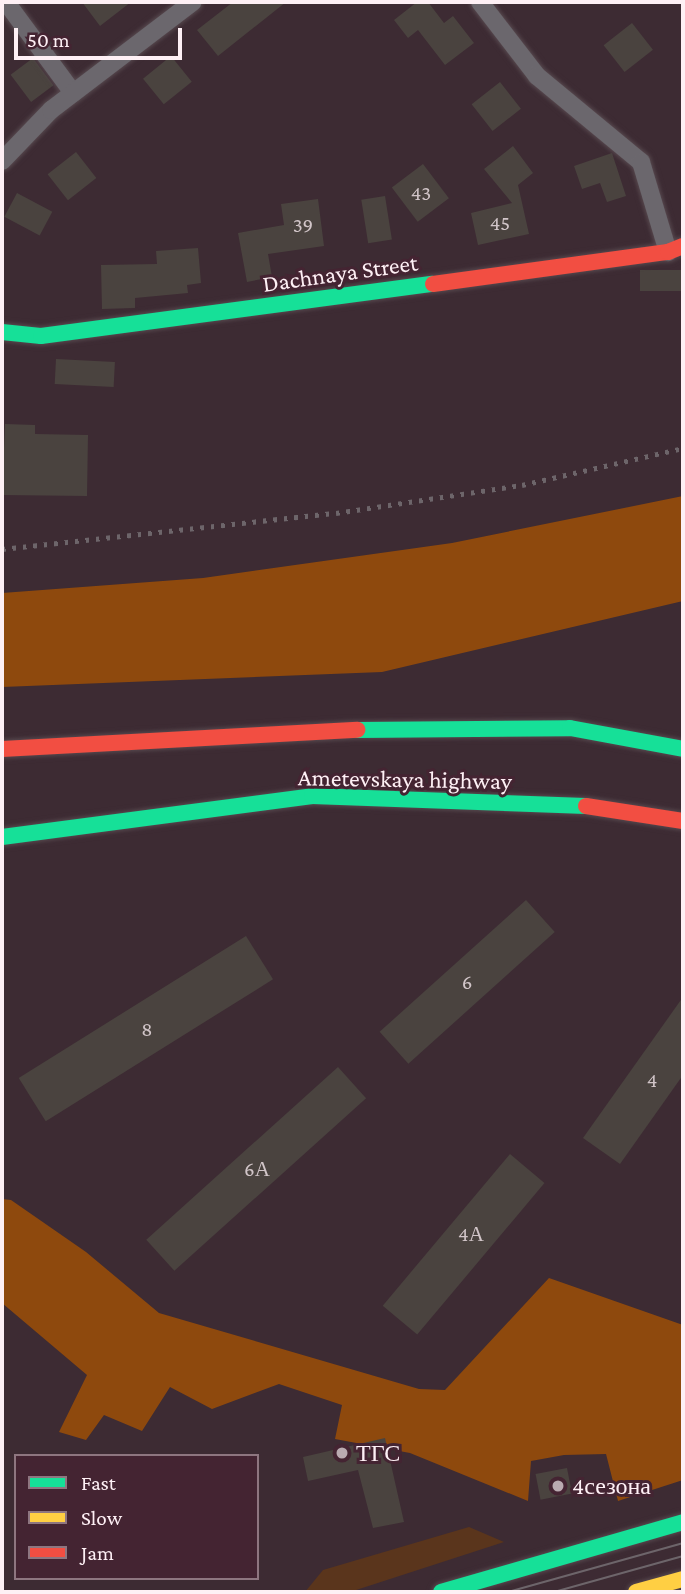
<!DOCTYPE html>
<meta charset="utf-8">
<style>
body{margin:0}
#map{position:relative;width:685px;height:1594px;overflow:hidden;background:#3d2b33;font-family:"Crimson Pro",serif}
div>[style]{position:absolute}
.green>*{inset:0;background:#5a351c}
.forest>*{inset:0;background:#8e490d}
.building>*{inset:0;background:#4a433f;transform-origin:0 0}
.roads{filter:drop-shadow(0 0 2px #56484e) drop-shadow(0 0 2px #56484e)}
.street>*{height:18px;margin:-9px;padding:0 9px;transform-origin:9px;border-radius:9px;background:#6b676d}
.fast>*{height:16px;margin:-8px;padding:0 8px;transform-origin:8px;border-radius:8px;background:#16e098}
.slow>*{height:16px;margin:-8px;padding:0 8px;transform-origin:8px;border-radius:8px;background:#ffcf43}
.jam>*{height:16px;margin:-8px;padding:0 8px;transform-origin:8px;border-radius:8px;background:#f24e42}
.tram>*{height:2px;margin:-1px;padding:0 1px;transform-origin:1px;border-radius:1px;background:#6d656a}
.rail>*{height:5px;margin-top:-2.5px;transform-origin:0;background:repeating-linear-gradient(90deg,#6d656a 0 3.5px,transparent 0 10.5px)}
.dots>*{width:19px;height:19px;translate:-50% -50%;box-sizing:border-box;border:4px solid #442432;border-radius:50%}
span{translate:-50% -50%;white-space:nowrap;text-align:center;line-height:1.15;-webkit-text-stroke:6px #442432;paint-order:stroke}
.number-label{font-size:21px;color:#d1c5c8}
.number-label span{-webkit-text-stroke-width:0}
.street-label{font-size:24px;color:#fef0f5}
.poi-label{font-size:24px;color:#fef0f5}
.left{translate:0 -50%;text-align:left}
.frame{position:absolute;inset:0;border:4px solid #fef0f5;pointer-events:none}
.legend{position:absolute;left:14px;top:1454px;width:245px;height:126px;box-sizing:border-box;background:#442432;border:2px solid #8e7680;margin:0;padding:9px 12px;list-style:none;font-size:21px;color:#fef0f5}
.legend li{display:flex;align-items:center;gap:14px;height:35px}
.legend b{width:35px;border:2px solid #8e7680}
.scale{position:absolute;left:14px;top:28px;width:168px;height:32px;box-sizing:border-box;border:4px solid #fef0f5;border-top:0;padding-left:9px;font-size:21px;line-height:24px;white-space:nowrap;color:#fef0f5;-webkit-text-stroke:5px #442432;paint-order:stroke}
</style>
<div id="map">
<div class="green">
<div style="clip-path:polygon(469px 1527px,504px 1542px,350px 1592px,305px 1592px,323px 1570px)"></div>
</div>
<div class="forest">
<div style="clip-path:polygon(683px 496px,683px 601px,382px 672px,2px 687px,2px 593px,203px 578px,452px 543px)"></div>
<div style="clip-path:polygon(2px 1199px,11px 1200px,86px 1252px,159px 1313px,419px 1389px,445px 1390px,549px 1278px,683px 1325px,683px 1480px,618px 1501px,606px 1454px,564px 1455px,531px 1461px,528px 1501px,410px 1453px,335px 1439px,342px 1405px,279px 1384px,212px 1409px,170px 1387px,142px 1431px,104px 1415px,86px 1440px,59px 1432px,87px 1375px,2px 1303px)"></div>
</div>
<div class="building">
<div style="clip-path:polygon(82px 2px,131px 2px,100px 26px)"></div>
<div style="clip-path:polygon(233px 2px,286px 2px,218px 56px,197px 30px)"></div>
<div style="clip-path:polygon(417px 2px,428px 2px,444px 23px,453px 16px,474px 43px,445px 65px,418px 30px,408px 38px,394px 20px)"></div>
<div style="left:632px;top:23px;width:34px;height:36px;rotate:52deg"></div>
<div style="left:171px;top:56px;width:33px;height:36px;rotate:51deg"></div>
<div style="left:33px;top:58px;width:34px;height:28px;rotate:53deg"></div>
<div style="left:500px;top:82px;width:34px;height:36px;rotate:52deg"></div>
<div style="clip-path:polygon(513px 146px,533px 173px,518px 185px,529px 234px,478px 245px,471px 213px,512px 203px,484px 169px)"></div>
<div style="left:76px;top:152px;width:33px;height:36px;rotate:52deg"></div>
<div style="clip-path:polygon(612px 153px,626px 196px,607px 202px,600px 183px,582px 189px,574px 166px)"></div>
<div style="left:423px;top:164px;width:43px;height:39px;rotate:53deg"></div>
<div style="left:17px;top:193px;width:40px;height:27px;rotate:28deg"></div>
<div style="left:385px;top:196px;width:44px;height:24px;rotate:81deg"></div>
<div style="clip-path:polygon(318px 199px,324px 246px,268px 254px,272px 277px,247px 282px,238px 233px,284px 225px,281px 204px)"></div>
<div style="clip-path:polygon(198px 248px,201px 283px,187px 285px,188px 293px,135px 298px,135px 308px,102px 309px,101px 265px,157px 264px,156px 251px)"></div>
<div style="left:683px;top:270px;width:21px;height:43px;rotate:90deg"></div>
<div style="left:56px;top:359px;width:59px;height:25px;rotate:3deg"></div>
<div style="clip-path:polygon(5px 424px,35px 425px,35px 434px,88px 435px,87px 496px,2px 495px)"></div>
<div style="left:526px;top:900px;width:43px;height:197px;rotate:48deg"></div>
<div style="left:246px;top:936px;width:51px;height:268px;rotate:58deg"></div>
<div style="clip-path:polygon(683px 997px,683px 1075px,620px 1164px,583px 1138px)"></div>
<div style="left:338px;top:1067px;width:42px;height:258px;rotate:48deg"></div>
<div style="left:510px;top:1154px;width:45px;height:198px;rotate:40deg"></div>
<div style="clip-path:polygon(385px 1438px,404px 1522px,373px 1528px,358px 1470px,308px 1481px,303px 1457px)"></div>
<div style="left:567px;top:1468px;width:26px;height:32px;rotate:79deg"></div>
</div>
<div class="roads">
<div class="street">
<div style="left:6px;top:2px;width:113px;rotate:53.6deg"></div>
<div style="left:480px;top:2px;width:93px;rotate:52.4deg"></div>
<div style="left:537px;top:76px;width:135px;rotate:39.6deg"></div>
<div style="left:641px;top:162px;width:94px;rotate:73.3deg"></div>
<div style="left:2px;top:161px;width:71px;rotate:-46.1deg"></div>
<div style="left:51px;top:110px;width:178px;rotate:-37.3deg"></div>
</div>
<div class="fast">
<div style="left:2px;top:332px;width:39px;rotate:6deg"></div>
<div style="left:41px;top:336px;width:395px;rotate:-7.6deg"></div>
<div style="left:357px;top:730px;width:213px;rotate:-0.5deg"></div>
<div style="left:570px;top:728px;width:115px;rotate:10.5deg"></div>
<div style="left:2px;top:837px;width:313px;rotate:-7.5deg"></div>
<div style="left:312px;top:796px;width:274px;rotate:2.1deg"></div>
<div style="left:441px;top:1592px;width:252px;rotate:-16.1deg"></div>
</div>
<div class="slow">
<div style="left:636px;top:1592px;width:49px;rotate:-15.5deg"></div>
</div>
<div class="jam">
<div style="left:433px;top:284px;width:237px;rotate:-7.8deg"></div>
<div style="left:668px;top:252px;width:16px;rotate:-22deg"></div>
<div style="left:2px;top:749px;width:356px;rotate:-3.1deg"></div>
<div style="left:586px;top:806px;width:98px;rotate:8.8deg"></div>
</div>
</div>
<div class="tram">
<div style="left:508px;top:1592px;width:182px;rotate:-15.6deg"></div>
<div style="left:554px;top:1592px;width:134px;rotate:-15.6deg"></div>
</div>
<div class="rail">
<div style="left:2px;top:549px;width:336px;rotate:-6.2deg"></div>
<div style="left:336px;top:513px;width:188px;rotate:-8.6deg"></div>
<div style="left:522px;top:485px;width:165px;rotate:-12.9deg"></div>
</div>
<div class="dots">
<div style="left:342px;top:1453px;background:#baabb1"></div>
<div style="left:558px;top:1486px;background:#baabb1"></div>
</div>
<div class="number-label">
<span style="left:421px;top:193px">43</span>
<span style="left:500px;top:223px">45</span>
<span style="left:303px;top:225px">39</span>
<span style="left:467px;top:982px">6</span>
<span style="left:147px;top:1029px">8</span>
<span style="left:652px;top:1080px">4</span>
<span style="left:257px;top:1169px">6А</span>
<span style="left:471px;top:1234px">4А</span>
</div>
<div class="street-label">
<span style="left:340px;top:273px;rotate:-8deg">Dachnaya Street</span>
<span style="left:405px;top:779px;rotate:1deg">Ametevskaya highway</span>
</div>
<div class="poi-label">
<span class="left" style="left:356px;top:1453px">ТГС</span>
<span class="left" style="left:572px;top:1486px">4сезона</span>
</div>
<div class="frame"></div>
<ul class="legend">
<li><b style="height:9px;background:#16e098"></b>Fast</li>
<li><b style="height:9px;background:#ffcf43"></b>Slow</li>
<li><b style="height:9px;background:#f24e42"></b>Jam</li>
</ul>
<div class="scale">50 m</div>
</div>
